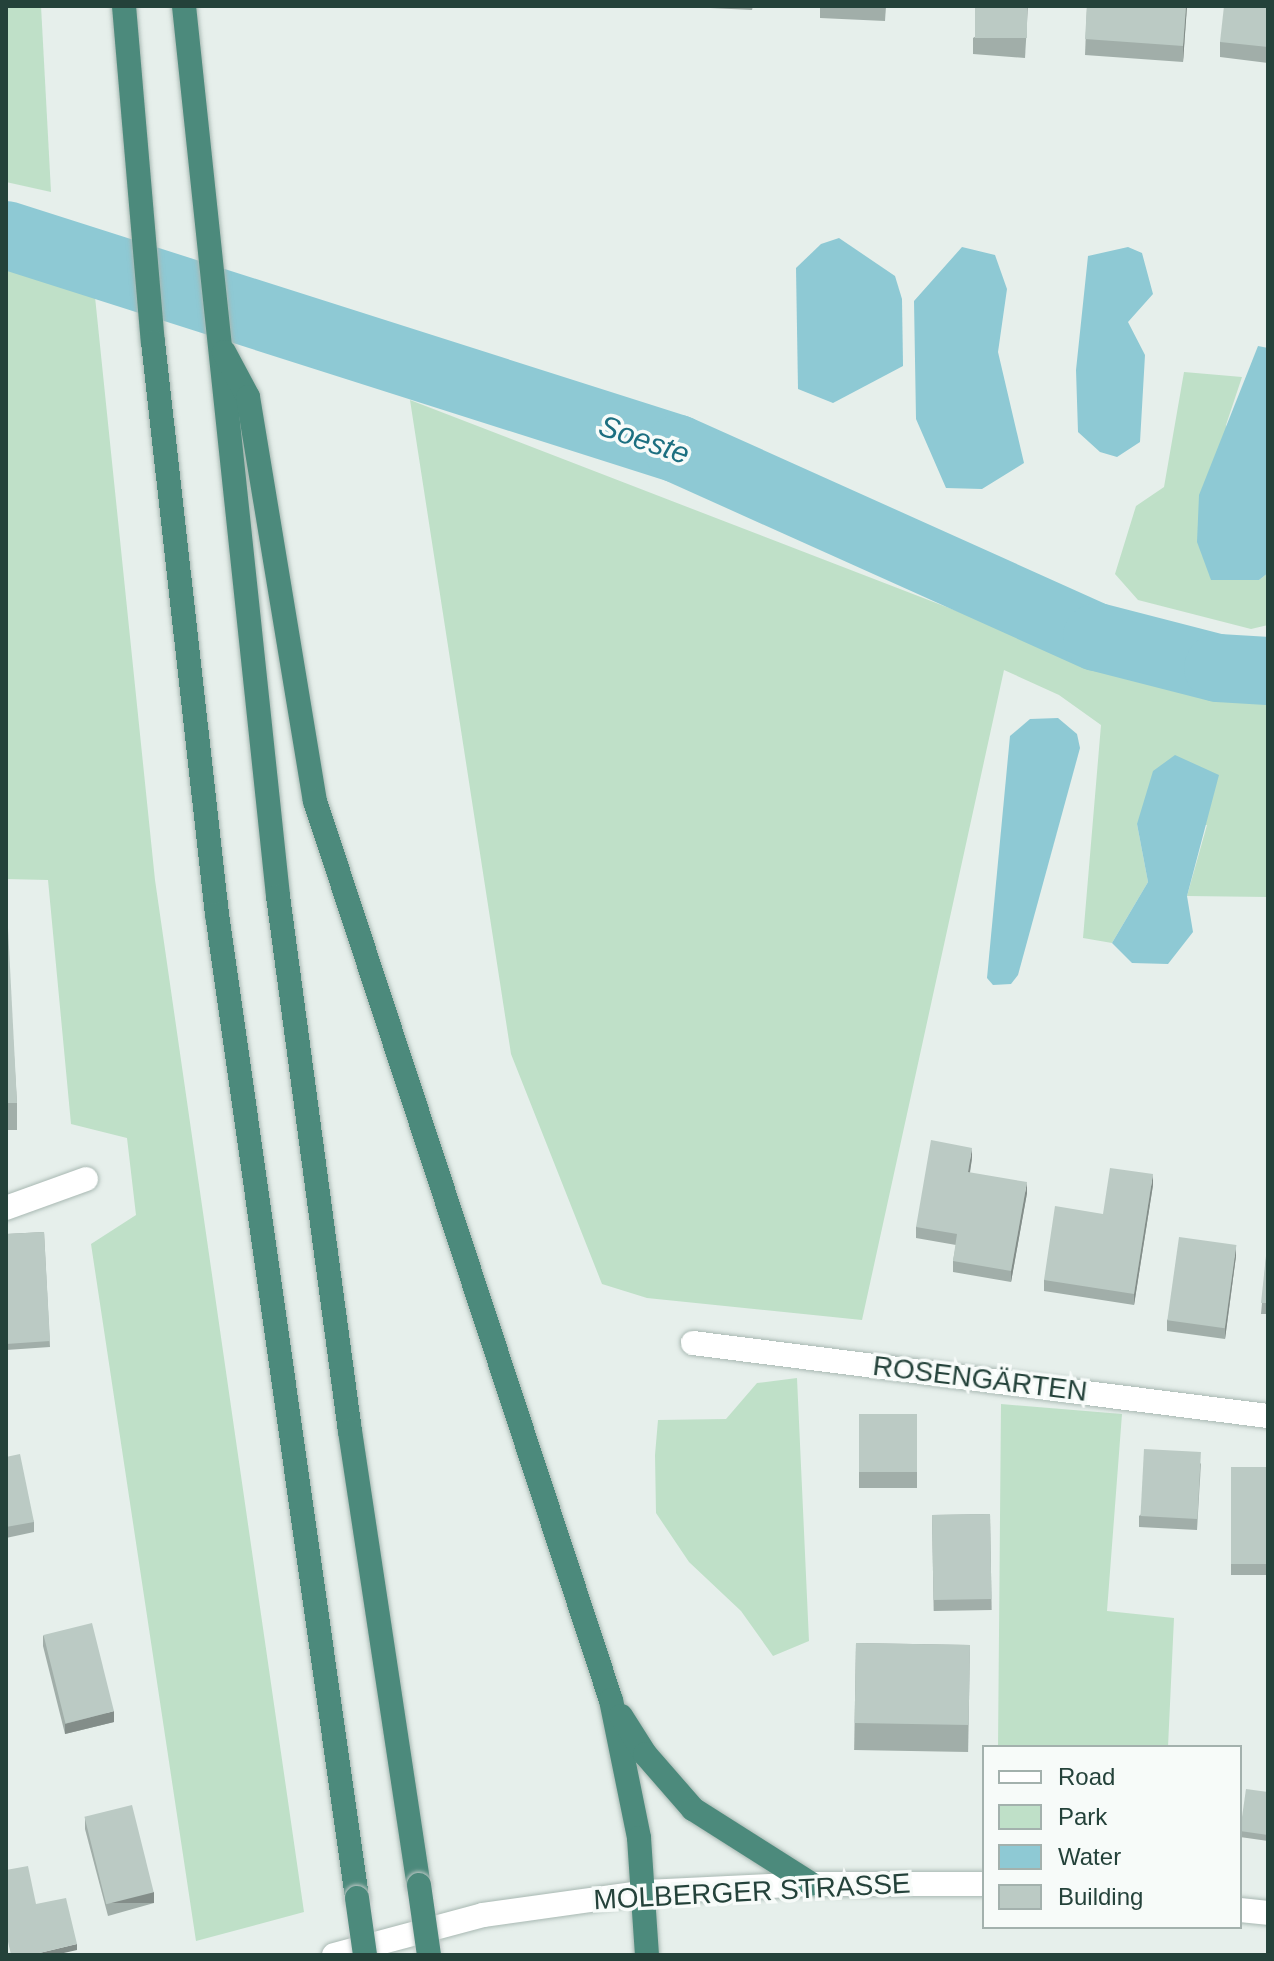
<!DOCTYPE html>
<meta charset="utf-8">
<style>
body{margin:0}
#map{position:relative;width:1274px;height:1961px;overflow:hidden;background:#e6efeb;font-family:Helvetica,sans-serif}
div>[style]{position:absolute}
.green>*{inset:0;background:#bfe0c8}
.water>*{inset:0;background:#8ec9d4}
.river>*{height:68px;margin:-34px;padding:0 34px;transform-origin:34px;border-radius:34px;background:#8ec9d4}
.roads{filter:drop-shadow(0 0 2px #a8b8b2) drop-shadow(0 0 2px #a8b8b2)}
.minor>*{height:24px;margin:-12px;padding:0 12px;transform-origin:12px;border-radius:12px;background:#fff}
.tertiary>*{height:24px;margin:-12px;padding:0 12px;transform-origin:12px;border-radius:12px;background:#fff}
.secondary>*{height:24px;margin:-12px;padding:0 12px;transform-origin:12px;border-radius:12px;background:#fff}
.trunk>*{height:24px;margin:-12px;padding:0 12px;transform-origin:12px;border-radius:12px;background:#4c8a7c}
.bridges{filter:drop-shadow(0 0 2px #c2cac8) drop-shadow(0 0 2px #c2cac8)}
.trunk-bridge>*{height:24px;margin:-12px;padding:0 12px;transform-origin:12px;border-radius:12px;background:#4c8a7c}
.wall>*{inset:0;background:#a1aea9;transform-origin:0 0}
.shaded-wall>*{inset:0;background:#838d89;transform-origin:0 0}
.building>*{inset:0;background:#bbcac4;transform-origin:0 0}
span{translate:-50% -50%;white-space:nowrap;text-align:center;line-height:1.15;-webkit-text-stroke:7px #f7fbf9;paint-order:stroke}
.street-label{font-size:28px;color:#24423a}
.water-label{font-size:30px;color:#1c6f80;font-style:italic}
.frame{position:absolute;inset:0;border:8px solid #24423a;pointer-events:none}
.legend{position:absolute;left:982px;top:1745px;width:260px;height:184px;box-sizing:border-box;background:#f7fbf9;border:2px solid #a3b1ad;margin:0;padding:10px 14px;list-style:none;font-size:24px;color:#24423a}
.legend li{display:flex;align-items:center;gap:16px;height:40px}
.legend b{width:40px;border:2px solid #a3b1ad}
</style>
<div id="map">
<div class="green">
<div style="clip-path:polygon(6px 6px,41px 6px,51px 192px,6px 182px)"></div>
<div style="clip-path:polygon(6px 265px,94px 287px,155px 880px,304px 1912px,196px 1941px,91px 1244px,136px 1215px,127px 1138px,71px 1124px,48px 880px,6px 879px)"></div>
<div style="clip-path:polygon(1184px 372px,1242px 377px,1226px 425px,1259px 580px,1268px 573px,1268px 625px,1251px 629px,1138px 600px,1115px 574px,1136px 506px,1164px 487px)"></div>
<div style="clip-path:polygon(410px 400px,1014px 633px,1049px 630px,1255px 685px,1268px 683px,1268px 897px,1187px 896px,1207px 825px,1137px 824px,1148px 882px,1112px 943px,1083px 938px,1101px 725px,1059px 695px,1004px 670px,862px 1320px,647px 1298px,602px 1284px,511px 1054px)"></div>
<div style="clip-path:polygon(797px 1378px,809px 1641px,773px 1656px,741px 1611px,689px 1562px,656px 1513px,655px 1455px,658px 1420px,726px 1419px,757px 1383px)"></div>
<div style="clip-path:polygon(1001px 1404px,1122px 1414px,1107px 1611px,1174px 1618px,1168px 1747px,998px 1747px)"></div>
</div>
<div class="water">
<div style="clip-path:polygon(839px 238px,895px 276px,902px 299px,903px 366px,833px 403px,798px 389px,796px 268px,821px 244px)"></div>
<div style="clip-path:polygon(962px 247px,995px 255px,1007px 289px,998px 352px,1024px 463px,982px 489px,946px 488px,916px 419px,914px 301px)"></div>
<div style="clip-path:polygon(1128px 247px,1142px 253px,1153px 294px,1128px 322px,1145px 355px,1140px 442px,1117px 457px,1100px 452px,1078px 432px,1076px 370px,1088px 256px)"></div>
<div style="clip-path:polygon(1258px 346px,1268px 348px,1268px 573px,1259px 580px,1211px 580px,1197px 542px,1199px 495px)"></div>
<div style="clip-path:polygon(1058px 718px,1077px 734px,1080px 748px,1018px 975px,1011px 984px,993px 985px,987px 978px,1010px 736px,1030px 719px)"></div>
<div style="clip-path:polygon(1175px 755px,1219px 775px,1187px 896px,1193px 932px,1168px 964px,1132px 963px,1112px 943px,1148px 882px,1137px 824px,1153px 771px)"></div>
</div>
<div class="river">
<div style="left:6px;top:235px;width:705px;rotate:17.66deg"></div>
<div style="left:678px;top:449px;width:459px;rotate:24.2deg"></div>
<div style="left:1097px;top:637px;width:125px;rotate:14.4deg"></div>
<div style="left:1218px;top:668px;width:50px;rotate:3.4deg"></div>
</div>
<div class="roads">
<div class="minor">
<div style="left:6px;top:1208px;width:85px;rotate:-19.9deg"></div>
<div style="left:693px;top:1343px;width:580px;rotate:7.24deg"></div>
</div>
<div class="tertiary">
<div style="left:646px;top:1892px;width:165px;rotate:-2.8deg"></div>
<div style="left:811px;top:1884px;width:173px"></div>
<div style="left:1240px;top:1910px;width:28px;rotate:6deg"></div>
</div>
<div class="secondary">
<div style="left:334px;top:1955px;width:154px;rotate:-15deg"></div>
<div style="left:483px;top:1915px;width:165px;rotate:-8deg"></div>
</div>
<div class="trunk">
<div style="left:124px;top:6px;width:337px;rotate:85.1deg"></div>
<div style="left:153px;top:342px;width:576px;rotate:83.62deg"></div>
<div style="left:217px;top:914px;width:994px;rotate:81.9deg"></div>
<div style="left:184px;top:6px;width:895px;rotate:83.97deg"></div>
<div style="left:278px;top:896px;width:540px;rotate:82.34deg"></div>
<div style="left:350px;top:1431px;width:459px;rotate:81.4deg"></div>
<div style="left:224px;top:352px;width:51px;rotate:61.9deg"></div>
<div style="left:248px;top:397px;width:410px;rotate:80.6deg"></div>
<div style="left:315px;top:801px;width:946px;rotate:71.78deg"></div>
<div style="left:611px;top:1700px;width:141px;rotate:78.5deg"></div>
<div style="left:639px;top:1838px;width:117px;rotate:86.1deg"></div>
<div style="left:621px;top:1716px;width:45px;rotate:57.7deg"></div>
<div style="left:645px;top:1754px;width:73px;rotate:48.9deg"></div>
<div style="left:693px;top:1809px;width:140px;rotate:32.4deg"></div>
</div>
</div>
<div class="bridges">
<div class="trunk-bridge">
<div style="left:419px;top:1885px;width:71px;rotate:81.9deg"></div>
<div style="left:357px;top:1898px;width:58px;rotate:82deg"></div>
</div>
</div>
<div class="wall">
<div style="clip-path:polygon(669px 6px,753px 6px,752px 10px)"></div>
<div style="clip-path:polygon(820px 6px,886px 6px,885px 21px,820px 18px)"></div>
<div style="clip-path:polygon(1028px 6px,1025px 58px,973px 54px,973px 38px)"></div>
<div style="clip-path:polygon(1087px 6px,1187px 6px,1183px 62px,1085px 55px)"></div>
<div style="clip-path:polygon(1268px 6px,1268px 63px,1220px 57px,1220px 42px)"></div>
<div style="clip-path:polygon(6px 928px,17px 1103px,17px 1130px,6px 1130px)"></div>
<div style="clip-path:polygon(972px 1158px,970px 1173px,1027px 1193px,1011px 1282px,953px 1272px,953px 1261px,956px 1245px,916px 1238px,916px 1227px)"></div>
<div style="clip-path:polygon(1153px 1185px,1134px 1305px,1044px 1291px,1044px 1280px)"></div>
<div style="clip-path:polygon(44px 1232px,50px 1347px,6px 1350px,6px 1234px)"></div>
<div style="clip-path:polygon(1268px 1237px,1268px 1314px,1261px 1314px)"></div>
<div style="clip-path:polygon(1236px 1256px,1225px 1339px,1167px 1331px,1167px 1320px)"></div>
<div style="left:917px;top:1414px;width:74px;height:58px;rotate:90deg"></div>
<div style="clip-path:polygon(6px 1457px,34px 1522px,34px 1532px,6px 1538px)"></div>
<div style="clip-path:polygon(1201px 1463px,1197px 1530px,1139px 1527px,1139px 1516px)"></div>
<div style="left:1231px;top:1467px;width:37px;height:108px"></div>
<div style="left:990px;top:1514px;width:96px;height:58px;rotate:89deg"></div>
<div style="clip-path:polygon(43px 1635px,114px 1722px,65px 1734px,43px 1646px)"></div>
<div style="left:856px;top:1643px;width:114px;height:107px;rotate:1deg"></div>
<div style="clip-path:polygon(1268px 1792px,1268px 1841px,1240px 1837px,1240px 1831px)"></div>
<div style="clip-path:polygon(85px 1818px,154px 1903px,108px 1916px,85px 1829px)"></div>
</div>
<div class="shaded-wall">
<div style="clip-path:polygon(1186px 6px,1187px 6px,1183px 62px,1183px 46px)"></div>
<div style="clip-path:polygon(972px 1148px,972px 1158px,968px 1183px,968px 1172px)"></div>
<div style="clip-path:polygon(1153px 1174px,1153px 1185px,1134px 1305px,1134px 1294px)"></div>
<div style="clip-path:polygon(1027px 1182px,1027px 1193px,1011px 1282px,1011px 1271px)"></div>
<div style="clip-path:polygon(1236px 1245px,1236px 1256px,1225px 1339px,1225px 1328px)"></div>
<div style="clip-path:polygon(114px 1711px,114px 1722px,65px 1734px,65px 1724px)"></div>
<div style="left:154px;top:1892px;width:11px;height:48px;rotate:90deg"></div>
<div style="clip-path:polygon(77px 1944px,77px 1950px,55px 1955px,31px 1955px)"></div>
</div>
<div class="building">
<div style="left:975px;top:6px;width:52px;height:32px"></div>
<div style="clip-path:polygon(1087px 6px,1186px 6px,1183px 46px,1085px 39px)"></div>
<div style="clip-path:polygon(1224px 6px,1268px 6px,1268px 47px,1220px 42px)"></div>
<div style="clip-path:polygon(6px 928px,8px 928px,17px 1103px,6px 1103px)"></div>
<div style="clip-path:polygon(931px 1140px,972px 1148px,968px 1172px,1027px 1182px,1011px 1271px,953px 1261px,957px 1234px,916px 1227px)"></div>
<div style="clip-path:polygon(1110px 1168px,1153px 1174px,1134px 1294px,1044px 1280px,1055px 1206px,1103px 1214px)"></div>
<div style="clip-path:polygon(44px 1232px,50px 1341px,6px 1344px,6px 1234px)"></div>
<div style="left:1179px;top:1237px;width:58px;height:84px;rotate:8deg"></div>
<div style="clip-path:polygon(1268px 1237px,1268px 1303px,1261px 1303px)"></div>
<div style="left:917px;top:1414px;width:58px;height:58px;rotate:90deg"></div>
<div style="left:1144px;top:1449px;width:57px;height:67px;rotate:3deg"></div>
<div style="clip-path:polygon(20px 1454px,34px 1522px,6px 1527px,6px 1457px)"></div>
<div style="left:1231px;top:1467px;width:37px;height:97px"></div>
<div style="left:990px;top:1514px;width:85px;height:58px;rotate:89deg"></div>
<div style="left:92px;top:1623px;width:91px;height:50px;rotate:76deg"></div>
<div style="left:856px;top:1643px;width:114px;height:80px;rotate:1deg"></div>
<div style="clip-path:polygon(1246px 1789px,1268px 1792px,1268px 1835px,1240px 1831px)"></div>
<div style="left:132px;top:1805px;width:90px;height:49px;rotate:76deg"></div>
<div style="clip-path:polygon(28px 1866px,36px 1904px,66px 1898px,77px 1944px,31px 1955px,11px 1955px,6px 1933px,6px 1870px)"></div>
</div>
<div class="street-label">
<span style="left:980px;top:1379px;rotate:7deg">ROSENGÄRTEN</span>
<span style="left:752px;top:1892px;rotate:-3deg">MOLBERGER STRASSE</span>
</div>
<div class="water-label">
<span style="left:644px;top:440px;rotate:19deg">Soeste</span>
</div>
<div class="frame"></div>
<ul class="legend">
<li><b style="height:10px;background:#fff"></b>Road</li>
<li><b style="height:22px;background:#bfe0c8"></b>Park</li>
<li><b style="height:22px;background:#8ec9d4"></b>Water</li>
<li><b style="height:22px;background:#bbcac4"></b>Building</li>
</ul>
</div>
